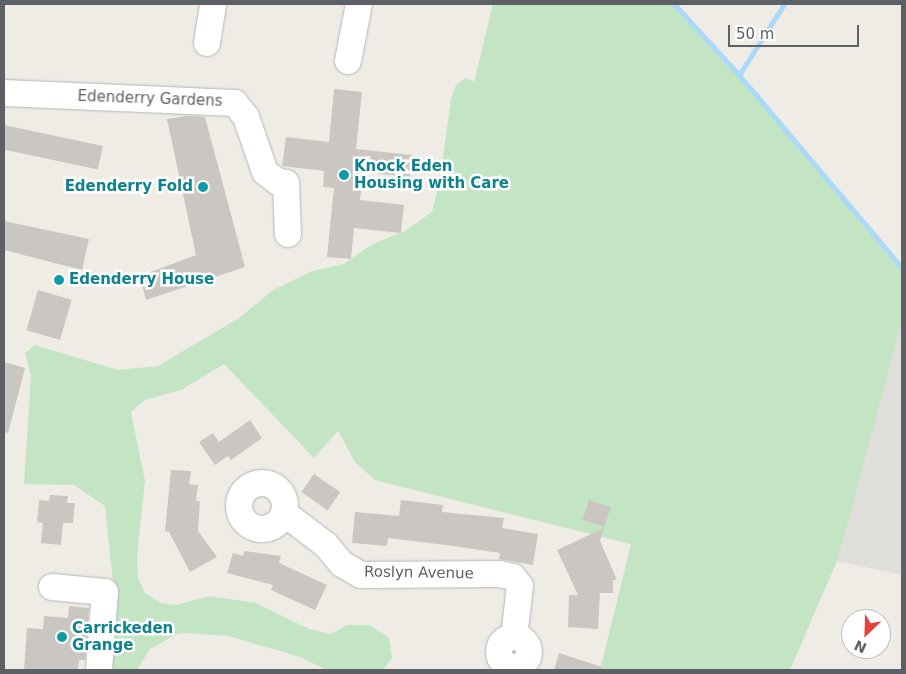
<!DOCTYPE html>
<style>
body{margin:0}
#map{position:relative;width:906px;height:674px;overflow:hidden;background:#efece5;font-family:"DejaVu Sans",sans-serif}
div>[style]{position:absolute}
.industrial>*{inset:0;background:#e0deda}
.green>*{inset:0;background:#c4e5c3}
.stream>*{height:5px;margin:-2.5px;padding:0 2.5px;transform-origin:2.5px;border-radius:2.5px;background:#aad9fb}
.building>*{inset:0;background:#cac7c2;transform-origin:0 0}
.roads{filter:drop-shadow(0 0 1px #b3b6b9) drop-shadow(0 0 1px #b3b6b9)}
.minor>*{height:26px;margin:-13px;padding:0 13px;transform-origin:13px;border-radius:13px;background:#fff}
.minor>.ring{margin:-13px;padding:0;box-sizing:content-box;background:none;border:26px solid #fff;border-radius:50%}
.dots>*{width:14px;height:14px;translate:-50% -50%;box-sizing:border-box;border:2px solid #fff;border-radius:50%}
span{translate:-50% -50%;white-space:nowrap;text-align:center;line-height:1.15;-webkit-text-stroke:5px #fff;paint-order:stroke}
.street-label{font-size:15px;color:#5d6165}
.culture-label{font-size:15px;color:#0d838f;font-weight:700}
.left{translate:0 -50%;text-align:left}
.right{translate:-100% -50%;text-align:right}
.frame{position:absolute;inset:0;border:5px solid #5d6165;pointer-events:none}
.north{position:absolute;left:841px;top:609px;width:50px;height:50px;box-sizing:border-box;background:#fff;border:1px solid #bec0c1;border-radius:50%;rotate:204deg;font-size:14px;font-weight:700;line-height:20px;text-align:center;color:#5d6165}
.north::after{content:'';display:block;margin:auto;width:18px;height:22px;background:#e0433a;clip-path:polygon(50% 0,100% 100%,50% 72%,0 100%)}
.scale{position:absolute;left:728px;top:25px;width:131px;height:22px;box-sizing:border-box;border:2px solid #5d6165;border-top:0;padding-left:6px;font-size:15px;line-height:18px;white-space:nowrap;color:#5d6165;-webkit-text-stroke:4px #fff;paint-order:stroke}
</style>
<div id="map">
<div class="industrial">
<div style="clip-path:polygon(902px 320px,902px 575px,837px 561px)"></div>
</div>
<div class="green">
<div style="clip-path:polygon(493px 4px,674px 4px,739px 75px,902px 268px,902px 320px,848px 522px,837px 561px,790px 670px,600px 670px,631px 544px,375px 480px,355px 462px,338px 431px,314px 458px,224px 364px,181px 390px,145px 400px,131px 412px,145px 481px,137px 555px,138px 578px,145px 593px,161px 603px,177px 605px,209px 596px,256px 603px,309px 629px,331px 634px,347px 625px,370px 625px,389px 638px,392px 658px,383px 670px,327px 670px,300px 657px,228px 636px,185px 633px,177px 634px,150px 649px,137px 670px,108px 670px,117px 620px,105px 506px,74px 485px,24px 484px,31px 376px,25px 353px,35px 345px,118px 370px,158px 366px,239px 318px,273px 290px,312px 271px,344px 264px,371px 245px,405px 231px,432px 212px,440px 180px,451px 99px,456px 85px,466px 78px,474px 82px)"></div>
</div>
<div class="stream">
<div style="left:674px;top:4px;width:96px;rotate:47.5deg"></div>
<div style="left:739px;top:75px;width:253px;rotate:49.8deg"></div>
<div style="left:739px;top:75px;width:84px;rotate:-57.6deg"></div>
</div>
<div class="building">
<div style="clip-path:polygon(334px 89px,362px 92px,356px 149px,412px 155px,410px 177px,363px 172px,360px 200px,404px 205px,401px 233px,354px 228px,351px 259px,327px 257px,334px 188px,323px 187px,324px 171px,282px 166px,286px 137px,329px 142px)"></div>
<div style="clip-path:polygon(188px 116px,205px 117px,245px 267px,146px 300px,140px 276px,196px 255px,167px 119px)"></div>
<div style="left:4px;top:125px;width:101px;height:24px;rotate:12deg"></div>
<div style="clip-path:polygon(4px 221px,89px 239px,82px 270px,4px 250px)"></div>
<div style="left:38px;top:290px;width:35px;height:42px;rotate:16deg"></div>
<div style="clip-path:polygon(4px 362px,25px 368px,8px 433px,4px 432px)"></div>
<div style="clip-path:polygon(250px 420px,262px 438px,231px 460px,228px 456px,215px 465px,199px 442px,213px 433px,219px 442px)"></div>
<div style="clip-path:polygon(171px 470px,191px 471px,189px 484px,198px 485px,196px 501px,200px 501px,198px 531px,217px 557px,190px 572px,169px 532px,165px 531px)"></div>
<div style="left:314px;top:474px;width:32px;height:22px;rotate:35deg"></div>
<div style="clip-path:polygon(50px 495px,68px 496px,67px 503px,75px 503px,73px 523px,63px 523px,61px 545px,41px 543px,43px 523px,37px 522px,39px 500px,49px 501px)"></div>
<div style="clip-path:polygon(401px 500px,443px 505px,442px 512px,504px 518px,502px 528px,538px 534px,533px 565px,499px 559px,500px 553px,446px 545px,388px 538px,387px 546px,352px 543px,355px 512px,399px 516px)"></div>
<div style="left:589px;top:500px;width:23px;height:21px;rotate:18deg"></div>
<div style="clip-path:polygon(604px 528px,600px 541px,617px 580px,613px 580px,613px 593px,600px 593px,598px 629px,568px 627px,569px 595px,578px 595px,557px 550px)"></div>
<div style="clip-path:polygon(244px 551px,281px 556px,279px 563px,327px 585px,315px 610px,271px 590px,273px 585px,227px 573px,233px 553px,243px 556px)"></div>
<div style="clip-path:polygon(69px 606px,89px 608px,85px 660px,79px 660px,78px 670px,24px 670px,27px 628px,43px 629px,44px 616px,68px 618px)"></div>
<div style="clip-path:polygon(559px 653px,602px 667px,602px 670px,554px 670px)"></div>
</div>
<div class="roads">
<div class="minor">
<div style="left:207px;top:43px;width:39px;rotate:-81deg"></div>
<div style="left:348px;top:61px;width:58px;rotate:-79.1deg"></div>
<div style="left:4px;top:93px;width:231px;rotate:2.5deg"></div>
<div style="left:235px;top:103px;width:18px;rotate:52deg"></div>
<div style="left:246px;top:117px;width:58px;rotate:70.9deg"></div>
<div style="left:265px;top:172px;width:16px;rotate:38deg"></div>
<div style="left:278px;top:182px;width:8px;rotate:7deg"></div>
<div style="left:286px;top:183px;width:51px;rotate:87.8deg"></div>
<div class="ring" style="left:239px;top:483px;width:20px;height:20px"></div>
<div style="left:284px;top:513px;width:53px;rotate:37.3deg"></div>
<div style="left:326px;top:545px;width:25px;rotate:50deg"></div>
<div style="left:342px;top:564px;width:22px;rotate:30deg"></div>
<div style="left:361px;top:575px;width:139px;rotate:-0.4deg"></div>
<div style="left:500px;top:574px;width:13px;rotate:13deg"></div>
<div style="left:513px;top:577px;width:11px;rotate:52deg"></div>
<div style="left:520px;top:586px;width:51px;rotate:96.7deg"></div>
<div style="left:52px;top:587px;width:53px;rotate:5.4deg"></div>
<div style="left:105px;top:592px;width:78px;rotate:94.4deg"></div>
<div class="ring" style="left:499px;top:637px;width:4px;height:4px"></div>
</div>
</div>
<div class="dots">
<div style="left:344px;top:175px;background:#0f9aa8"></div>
<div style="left:203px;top:187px;background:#0f9aa8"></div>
<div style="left:59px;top:280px;background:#0f9aa8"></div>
<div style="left:62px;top:637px;background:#0f9aa8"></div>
</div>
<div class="street-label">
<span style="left:150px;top:99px;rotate:2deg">Edenderry Gardens</span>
<span style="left:419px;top:573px;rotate:1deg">Roslyn Avenue</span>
</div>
<div class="culture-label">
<span class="left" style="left:354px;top:175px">Knock Eden<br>Housing with Care</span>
<span class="right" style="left:193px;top:187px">Edenderry Fold</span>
<span class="left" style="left:69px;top:280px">Edenderry House</span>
<span class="left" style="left:72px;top:637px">Carrickeden<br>Grange</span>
</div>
<div class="frame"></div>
<div class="north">N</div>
<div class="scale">50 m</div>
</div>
